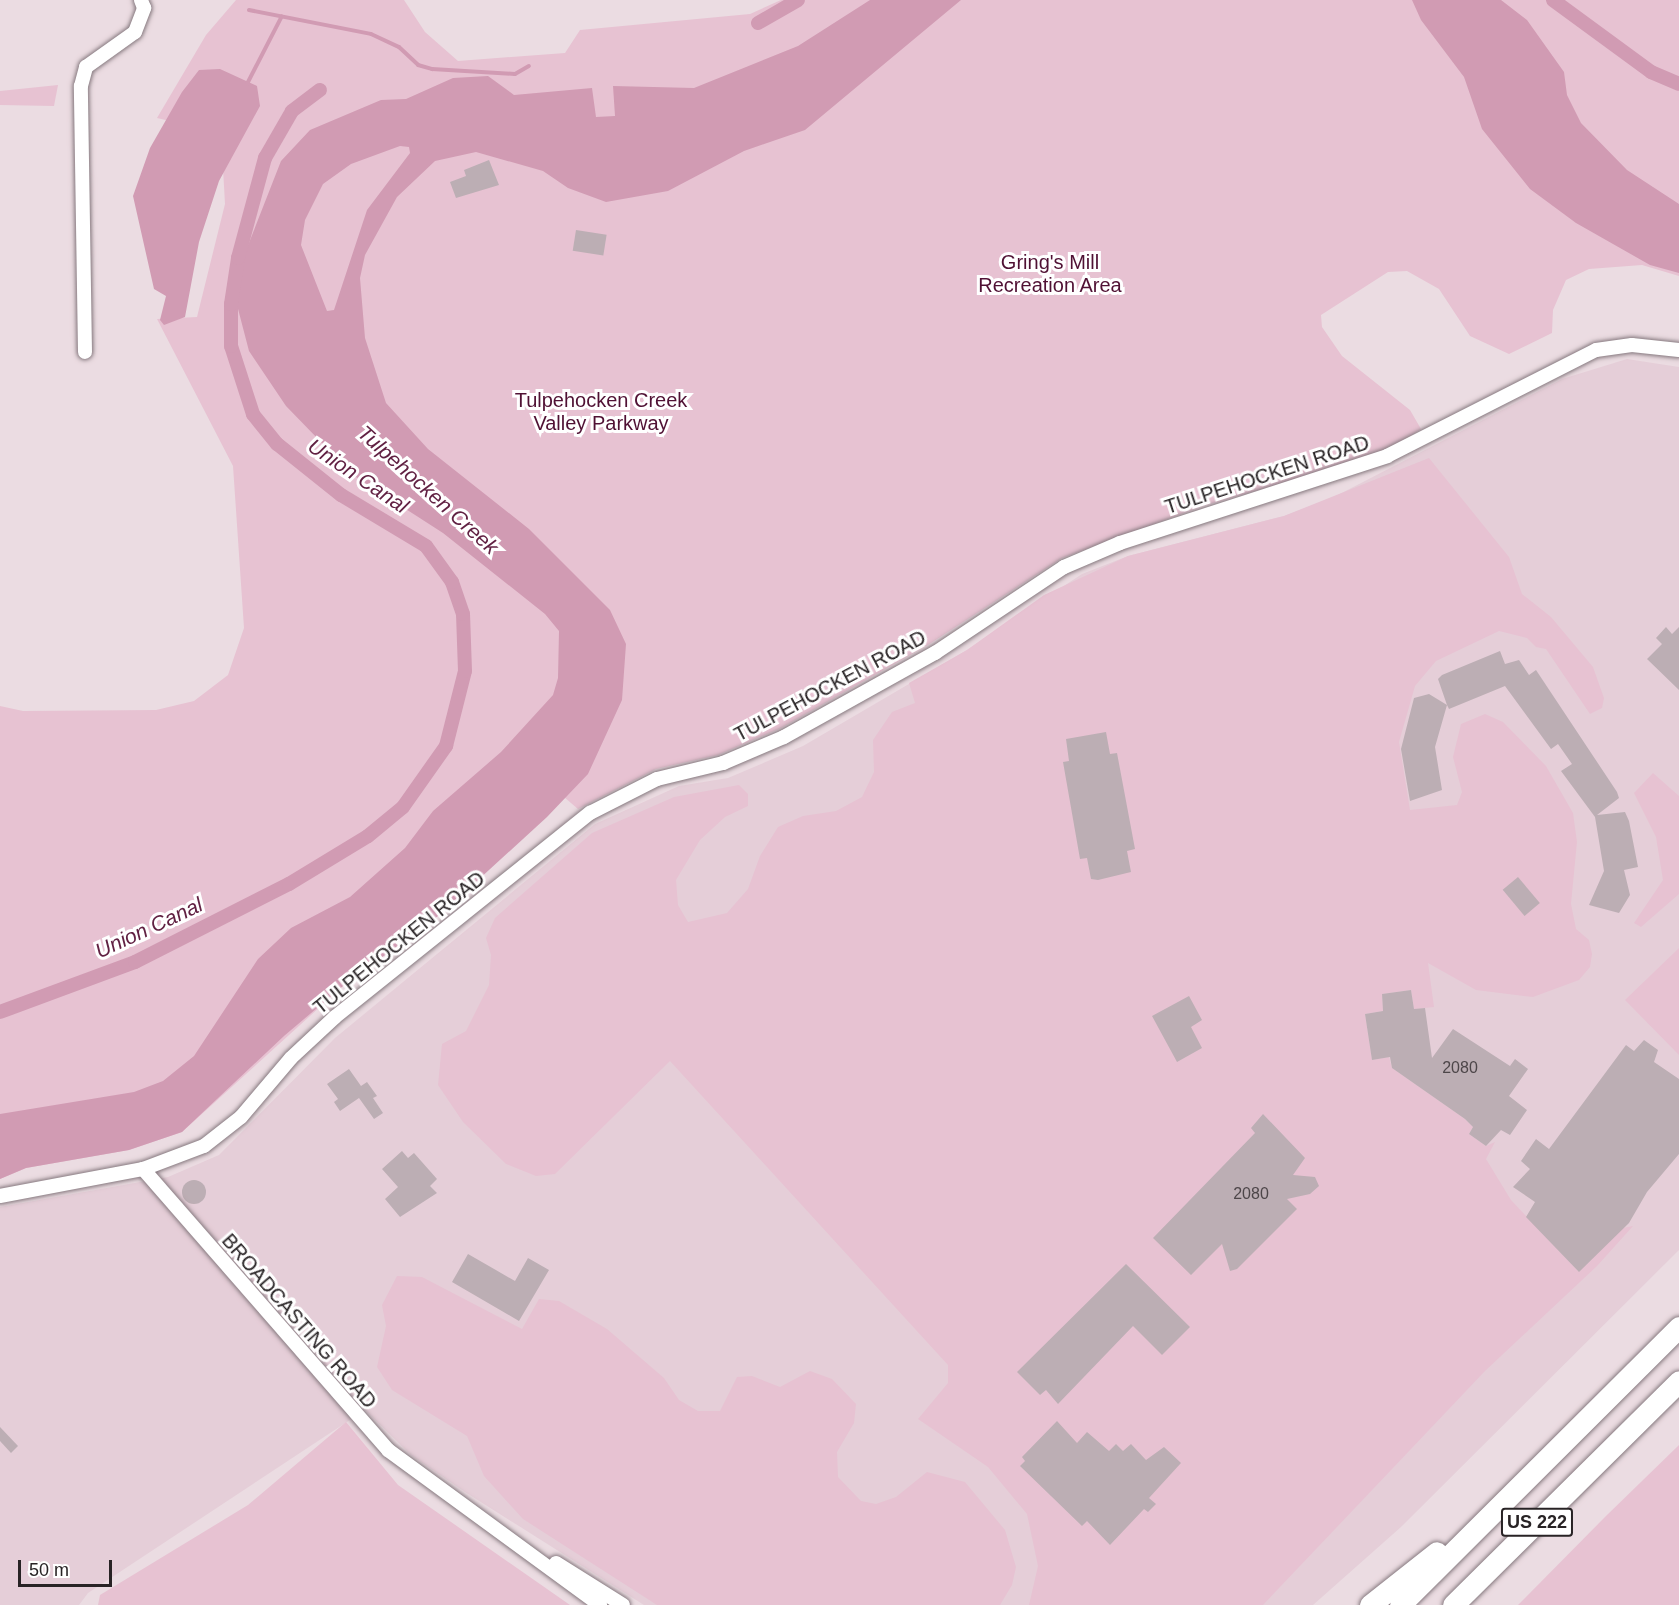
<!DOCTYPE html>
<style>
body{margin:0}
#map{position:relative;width:1679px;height:1605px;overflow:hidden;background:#ebdce2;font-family:Helvetica,sans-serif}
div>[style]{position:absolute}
.built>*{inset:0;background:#e5ced8}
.green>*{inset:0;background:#e7c2d2}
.water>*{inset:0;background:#d19bb3}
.stream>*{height:4px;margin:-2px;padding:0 2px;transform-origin:2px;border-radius:2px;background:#d19bb3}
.canal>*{height:14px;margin:-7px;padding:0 7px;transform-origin:7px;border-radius:7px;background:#d19bb3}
.building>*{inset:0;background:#bcaeb4;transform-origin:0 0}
.round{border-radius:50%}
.roads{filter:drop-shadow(0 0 2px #86797f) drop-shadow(0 0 2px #86797f)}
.minor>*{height:14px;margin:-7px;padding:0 7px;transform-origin:7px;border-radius:7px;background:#fff}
.highway>*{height:21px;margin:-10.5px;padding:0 10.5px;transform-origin:10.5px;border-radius:10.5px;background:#fff}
span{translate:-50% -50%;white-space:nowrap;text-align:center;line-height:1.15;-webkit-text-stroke:6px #fff;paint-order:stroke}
.number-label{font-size:16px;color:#4d4649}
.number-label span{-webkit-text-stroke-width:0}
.shield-label span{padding:2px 4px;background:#fff;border:2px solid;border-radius:4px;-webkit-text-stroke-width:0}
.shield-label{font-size:18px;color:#282325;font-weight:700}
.park-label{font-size:20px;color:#501134}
.street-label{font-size:20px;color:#282325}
.water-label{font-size:21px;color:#612143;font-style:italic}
.scale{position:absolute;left:18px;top:1560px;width:94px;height:27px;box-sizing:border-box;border:3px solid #282325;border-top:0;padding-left:8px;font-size:18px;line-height:21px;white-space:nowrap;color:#282325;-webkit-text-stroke:4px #fff;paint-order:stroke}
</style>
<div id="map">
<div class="built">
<div style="clip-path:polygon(1627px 359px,1679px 367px,1679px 1250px,1401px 1527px,1313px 1605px,644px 1605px,465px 1492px,411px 1455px,365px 1410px,88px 1593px,79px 1605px,0 1605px,0 1207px,168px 1177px,219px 1155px,335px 1038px,595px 824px,679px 786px,728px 778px,803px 746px,967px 650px,1082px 574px,1128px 556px,1284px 516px,1334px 497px,1562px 379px)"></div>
</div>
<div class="green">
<div style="clip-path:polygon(236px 0,404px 0,425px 32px,458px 61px,565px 53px,580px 30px,750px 14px,781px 0,1679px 0,1679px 276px,1642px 265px,1589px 269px,1566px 280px,1553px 310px,1552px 333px,1509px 354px,1470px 336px,1439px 289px,1407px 271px,1388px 272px,1321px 315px,1322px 327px,1342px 356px,1410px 410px,1421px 429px,1399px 444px,1346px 465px,1203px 506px,1062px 558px,928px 645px,781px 728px,718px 755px,656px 769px,578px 809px,564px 797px,442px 913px,343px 986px,182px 1132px,129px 1150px,26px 1168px,0 1179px,0 706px,23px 711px,156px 710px,194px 701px,228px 675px,244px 628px,233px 466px,157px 319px,197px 317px,225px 204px,221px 133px,157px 118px,206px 35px)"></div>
<div style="clip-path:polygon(58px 85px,54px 106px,0 105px,0 91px)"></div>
<div style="clip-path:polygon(1429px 458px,1509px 557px,1522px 594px,1551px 617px,1593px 667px,1604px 698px,1602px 708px,1590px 714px,1546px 649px,1536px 647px,1527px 638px,1499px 631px,1436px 661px,1415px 686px,1399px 742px,1410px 810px,1457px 805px,1462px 792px,1453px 757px,1461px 724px,1485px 714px,1503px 722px,1546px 766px,1573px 813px,1577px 842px,1571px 904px,1576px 929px,1589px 940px,1592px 954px,1590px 967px,1579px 980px,1533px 997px,1476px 990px,1428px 963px,1434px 1007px,1414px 1009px,1411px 990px,1382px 994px,1383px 1011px,1365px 1014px,1372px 1060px,1389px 1057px,1392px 1068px,1465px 1119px,1473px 1127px,1469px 1134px,1486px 1146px,1495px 1142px,1486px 1159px,1511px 1200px,1578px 1271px,1618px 1229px,1633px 1226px,1597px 1266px,1485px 1371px,1263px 1605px,1029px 1605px,1038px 1566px,1027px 1514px,988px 1467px,918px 1419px,948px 1383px,948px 1365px,670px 1061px,555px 1174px,536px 1176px,506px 1164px,463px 1122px,438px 1085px,442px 1044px,466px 1031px,489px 985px,491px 955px,486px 938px,495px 918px,592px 833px,674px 797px,739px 785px,748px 794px,748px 806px,725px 817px,700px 840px,676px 880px,678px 905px,688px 922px,727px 913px,748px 889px,760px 856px,778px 827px,803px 816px,836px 811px,862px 797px,874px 772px,873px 740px,892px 712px,915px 703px,909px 683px,967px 650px,1044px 595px,1128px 556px,1284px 516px)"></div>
<div style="clip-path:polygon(1653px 773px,1679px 796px,1679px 894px,1641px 927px,1634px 923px,1663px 880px,1656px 837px,1634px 793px)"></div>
<div style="clip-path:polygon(1679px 948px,1679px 1055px,1625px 1000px)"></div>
<div style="clip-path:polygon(397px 1276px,422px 1277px,522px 1329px,539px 1299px,559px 1301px,607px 1329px,664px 1378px,679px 1400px,698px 1411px,720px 1411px,737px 1377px,752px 1376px,780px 1387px,810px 1371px,832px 1379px,856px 1404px,854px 1423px,837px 1452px,838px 1477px,861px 1501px,876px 1504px,896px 1497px,927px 1472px,965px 1482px,1005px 1530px,1016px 1567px,1012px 1585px,1000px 1605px,657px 1605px,523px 1519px,484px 1476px,467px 1436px,392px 1390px,377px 1367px,386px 1326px,382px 1305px)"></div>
<div style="clip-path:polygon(346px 1422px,398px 1485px,570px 1605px,98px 1605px,100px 1595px,248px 1505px)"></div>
<div style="clip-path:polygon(1679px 1445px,1679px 1605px,1518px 1605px,1606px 1516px)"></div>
</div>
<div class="water">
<div style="clip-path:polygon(evenodd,870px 0,961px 0,805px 130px,744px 151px,668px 191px,606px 202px,568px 188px,543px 171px,476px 152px,435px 161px,397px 197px,365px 255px,360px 278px,365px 338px,386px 403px,428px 449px,529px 529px,610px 610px,626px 644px,622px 700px,588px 774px,547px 817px,442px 913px,343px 986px,284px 1036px,182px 1132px,129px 1150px,26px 1168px,0 1179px,0 1114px,134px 1092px,163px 1081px,194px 1056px,258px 959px,291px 928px,350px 897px,405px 848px,433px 811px,501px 752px,553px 695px,558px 678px,559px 631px,545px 614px,443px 533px,353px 475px,286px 406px,249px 351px,237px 305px,245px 253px,281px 161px,310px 130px,381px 100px,406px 99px,453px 78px,488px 76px,514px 95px,592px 88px,596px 117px,615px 116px,613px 86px,694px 88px,798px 46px,870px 0,400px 146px,409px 147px,410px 153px,367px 210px,334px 310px,327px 311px,301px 245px,305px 220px,323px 184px,351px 164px,400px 146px)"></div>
<div style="clip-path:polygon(1412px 0,1501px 0,1527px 20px,1564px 72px,1567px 95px,1581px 123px,1627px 170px,1679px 204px,1679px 273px,1650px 265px,1576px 223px,1530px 189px,1482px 129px,1464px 77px,1421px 20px)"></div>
<div style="clip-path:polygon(220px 69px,257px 86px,260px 106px,219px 181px,199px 242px,185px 317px,164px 325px,160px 320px,166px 296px,154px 289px,133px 196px,150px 148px,182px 92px,199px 70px)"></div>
</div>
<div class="stream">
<div style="left:249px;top:10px;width:124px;rotate:11.1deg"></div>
<div style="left:371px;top:34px;width:31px;rotate:25deg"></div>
<div style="left:399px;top:47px;width:26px;rotate:43deg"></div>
<div style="left:418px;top:65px;width:15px;rotate:16deg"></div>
<div style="left:432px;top:69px;width:83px;rotate:3.4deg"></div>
<div style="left:515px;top:74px;width:16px;rotate:-30deg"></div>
<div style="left:247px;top:84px;width:76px;rotate:-62.8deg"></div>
</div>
<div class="canal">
<div style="left:1553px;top:0;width:122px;rotate:36.3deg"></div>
<div style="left:1651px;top:72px;width:30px;rotate:23deg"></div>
<div style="left:758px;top:23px;width:46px;rotate:-29.9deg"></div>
<div style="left:0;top:1012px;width:144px;rotate:-20.3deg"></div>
<div style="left:135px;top:962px;width:173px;rotate:-26.9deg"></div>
<div style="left:289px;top:884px;width:92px;rotate:-31.3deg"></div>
<div style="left:368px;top:836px;width:45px;rotate:-39.6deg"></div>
<div style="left:403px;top:807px;width:75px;rotate:-54.8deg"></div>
<div style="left:446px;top:746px;width:77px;rotate:-75.8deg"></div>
<div style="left:465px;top:671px;width:57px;rotate:-92deg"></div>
<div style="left:463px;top:614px;width:34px;rotate:-109deg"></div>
<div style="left:452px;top:582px;width:44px;rotate:-125.8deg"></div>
<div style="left:426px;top:546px;width:99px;rotate:-149deg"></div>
<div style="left:341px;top:495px;width:82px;rotate:-141.4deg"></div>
<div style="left:277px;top:444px;width:38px;rotate:-129deg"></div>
<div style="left:253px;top:414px;width:71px;rotate:-107.9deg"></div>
<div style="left:231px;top:346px;width:42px;rotate:-90deg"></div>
<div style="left:231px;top:304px;width:47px;rotate:-81.3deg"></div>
<div style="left:238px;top:258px;width:104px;rotate:-74.9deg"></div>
<div style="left:265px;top:158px;width:54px;rotate:-60.1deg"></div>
<div style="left:292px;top:111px;width:35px;rotate:-37deg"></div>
</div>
<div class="building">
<div style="clip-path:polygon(489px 160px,499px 185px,456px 198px,450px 182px,466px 176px,464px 170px)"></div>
<div style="left:576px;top:230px;width:31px;height:21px;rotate:9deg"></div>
<div style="clip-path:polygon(1666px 627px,1672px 634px,1679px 627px,1679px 690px,1647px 659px,1662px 644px,1656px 638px)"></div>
<div style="clip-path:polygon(1500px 651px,1505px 664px,1519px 660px,1529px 675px,1536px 670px,1617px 792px,1619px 798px,1597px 815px,1625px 812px,1629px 821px,1638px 867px,1624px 870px,1630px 895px,1619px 913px,1589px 905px,1604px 871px,1595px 817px,1561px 771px,1572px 764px,1558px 744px,1551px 749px,1505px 686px,1449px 709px,1447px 705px,1435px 747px,1442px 790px,1410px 801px,1401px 749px,1414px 698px,1429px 694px,1447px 705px,1438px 679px,1442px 675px)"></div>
<div style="clip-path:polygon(1106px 732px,1110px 754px,1117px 753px,1135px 849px,1127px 851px,1131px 872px,1098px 880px,1091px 879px,1087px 858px,1080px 859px,1063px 762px,1069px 761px,1066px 739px)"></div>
<div style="left:1518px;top:877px;width:34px;height:20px;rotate:50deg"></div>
<div style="clip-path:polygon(1411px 990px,1414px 1009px,1425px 1008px,1432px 1058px,1453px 1029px,1510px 1066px,1515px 1059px,1528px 1069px,1509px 1096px,1527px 1110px,1510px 1135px,1501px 1130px,1486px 1146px,1469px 1134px,1473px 1127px,1465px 1119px,1392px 1068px,1390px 1057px,1372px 1060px,1365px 1014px,1383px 1011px,1382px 994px)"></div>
<div style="clip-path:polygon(1189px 996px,1202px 1020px,1191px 1027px,1202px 1048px,1177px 1062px,1152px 1016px)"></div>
<div style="clip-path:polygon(1644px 1040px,1658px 1050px,1654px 1062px,1679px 1079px,1679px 1154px,1647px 1192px,1629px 1223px,1579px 1272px,1526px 1217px,1535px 1202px,1513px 1187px,1530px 1169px,1521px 1161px,1536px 1139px,1549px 1149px,1626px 1045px,1634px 1051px)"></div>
<div style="clip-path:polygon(349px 1069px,361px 1086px,367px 1082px,377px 1096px,373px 1098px,383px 1113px,374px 1119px,359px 1098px,340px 1111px,334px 1102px,338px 1099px,327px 1084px)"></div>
<div style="clip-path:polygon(1263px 1114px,1305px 1158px,1293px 1175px,1315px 1177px,1319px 1186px,1310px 1194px,1287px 1199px,1297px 1209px,1237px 1269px,1230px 1271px,1222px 1244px,1191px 1275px,1153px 1238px,1255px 1133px,1251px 1128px)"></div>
<div style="clip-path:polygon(402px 1151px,408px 1158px,414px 1153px,437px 1179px,430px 1186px,437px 1193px,400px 1217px,385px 1199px,398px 1187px,382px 1169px)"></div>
<div class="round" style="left:182px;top:1180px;width:24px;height:24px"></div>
<div style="clip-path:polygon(468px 1254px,515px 1281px,528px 1258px,549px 1270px,519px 1321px,452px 1282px)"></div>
<div style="clip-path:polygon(1126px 1264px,1190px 1327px,1162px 1355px,1133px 1326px,1058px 1404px,1046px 1390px,1040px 1395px,1017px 1372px)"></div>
<div style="clip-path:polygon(1057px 1421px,1077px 1443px,1087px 1432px,1109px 1451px,1116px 1444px,1123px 1451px,1131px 1444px,1146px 1460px,1164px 1447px,1181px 1463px,1149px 1498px,1156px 1504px,1148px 1512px,1144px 1509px,1110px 1545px,1087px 1521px,1082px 1526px,1020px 1466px,1025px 1461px,1022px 1457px)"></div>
<div style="clip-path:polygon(0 1427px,18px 1446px,11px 1453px,0 1441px)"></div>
</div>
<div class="roads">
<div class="minor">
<div style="left:85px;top:352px;width:266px;rotate:-90.9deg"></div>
<div style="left:81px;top:86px;width:20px;rotate:-75deg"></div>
<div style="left:86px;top:67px;width:60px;rotate:-35.5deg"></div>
<div style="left:135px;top:32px;width:26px;rotate:-69deg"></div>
<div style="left:144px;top:8px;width:9px;rotate:-111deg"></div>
<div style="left:143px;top:1169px;width:373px;rotate:48.9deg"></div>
<div style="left:388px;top:1450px;width:263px;rotate:36.2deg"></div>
<div style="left:0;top:1196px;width:146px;rotate:-10.7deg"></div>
<div style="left:143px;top:1169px;width:65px;rotate:-20.7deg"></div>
<div style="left:204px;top:1146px;width:47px;rotate:-38.1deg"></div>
<div style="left:241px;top:1117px;width:77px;rotate:-49.7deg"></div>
<div style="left:291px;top:1058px;width:60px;rotate:-43deg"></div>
<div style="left:335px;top:1017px;width:327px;rotate:-38.7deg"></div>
<div style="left:590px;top:813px;width:75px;rotate:-26.9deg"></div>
<div style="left:657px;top:779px;width:68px;rotate:-13.6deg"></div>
<div style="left:723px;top:763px;width:66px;rotate:-23.1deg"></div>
<div style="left:784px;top:737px;width:173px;rotate:-29.1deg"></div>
<div style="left:935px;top:653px;width:155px;rotate:-33.7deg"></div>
<div style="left:1064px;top:567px;width:61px;rotate:-23.2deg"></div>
<div style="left:1120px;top:543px;width:281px;rotate:-18deg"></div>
<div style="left:1387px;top:456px;width:234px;rotate:-26.9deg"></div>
<div style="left:1596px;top:350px;width:36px;rotate:-8deg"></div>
<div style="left:1632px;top:345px;width:47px;rotate:6.1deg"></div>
<div style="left:556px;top:1563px;width:79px;rotate:32.1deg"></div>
</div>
<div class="highway">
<div style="left:1370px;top:1605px;width:85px;rotate:-38.3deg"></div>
<div style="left:1400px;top:1605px;width:394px;rotate:-44.9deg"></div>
<div style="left:1453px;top:1605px;width:318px;rotate:-44.7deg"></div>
</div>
</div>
<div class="number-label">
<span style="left:1460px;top:1068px">2080</span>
<span style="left:1251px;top:1194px">2080</span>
</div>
<div class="shield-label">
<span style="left:1537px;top:1522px">US 222</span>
</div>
<div class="park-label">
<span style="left:1050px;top:274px">Gring's Mill<br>Recreation Area</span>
<span style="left:601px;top:412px">Tulpehocken Creek<br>Valley Parkway</span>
</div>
<div class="street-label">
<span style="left:1267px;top:475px;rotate:-18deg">TULPEHOCKEN ROAD</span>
<span style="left:830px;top:686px;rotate:-28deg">TULPEHOCKEN ROAD</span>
<span style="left:399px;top:943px;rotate:-39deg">TULPEHOCKEN ROAD</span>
<span style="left:299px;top:1321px;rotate:49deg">BROADCASTING ROAD</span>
</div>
<div class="water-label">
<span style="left:358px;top:476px;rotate:34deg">Union Canal</span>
<span style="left:428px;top:490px;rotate:42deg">Tulpehocken Creek</span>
<span style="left:149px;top:928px;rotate:-25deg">Union Canal</span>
</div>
<div class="scale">50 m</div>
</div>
